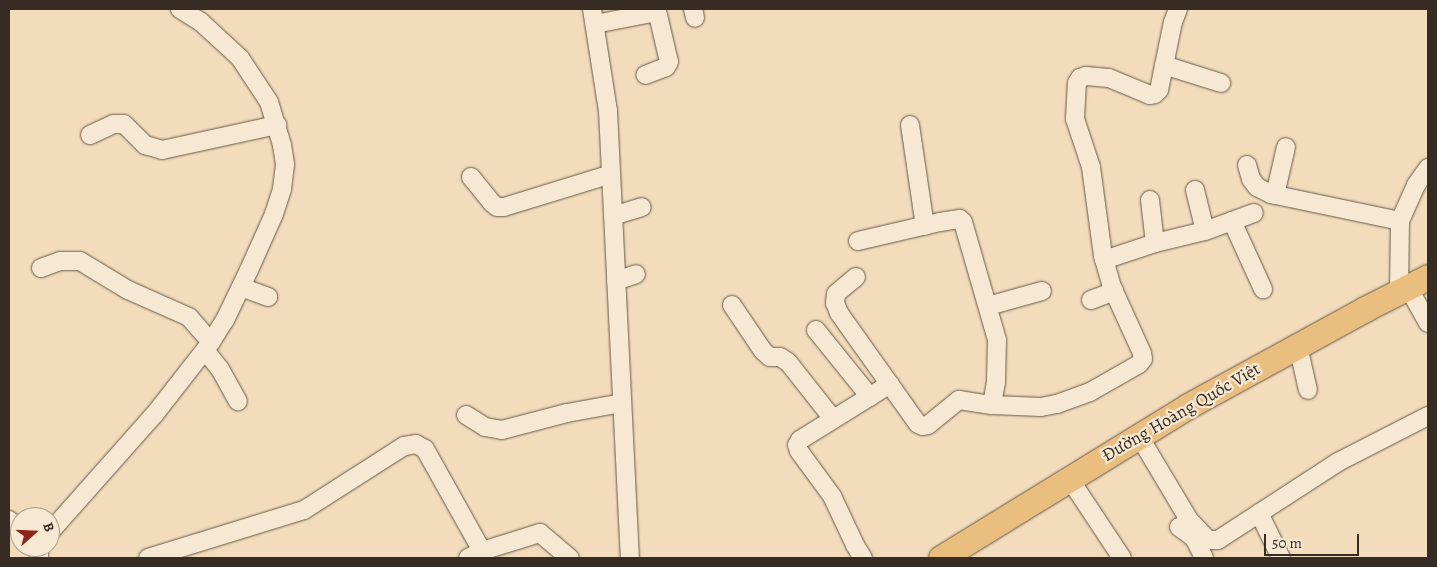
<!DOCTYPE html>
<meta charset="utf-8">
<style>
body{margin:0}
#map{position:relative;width:1437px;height:567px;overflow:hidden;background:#f2dcbb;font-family:Alegreya,serif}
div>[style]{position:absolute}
.roads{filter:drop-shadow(0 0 1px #665849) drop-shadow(0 0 1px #665849)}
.minor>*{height:18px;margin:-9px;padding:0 9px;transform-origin:9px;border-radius:9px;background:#f7e8d3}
.highway>*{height:25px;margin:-12.5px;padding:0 12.5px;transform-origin:12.5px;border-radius:12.5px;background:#e9be7e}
span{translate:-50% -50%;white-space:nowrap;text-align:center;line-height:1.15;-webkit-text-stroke:4.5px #f7e8d3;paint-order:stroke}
.street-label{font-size:18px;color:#372c23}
.frame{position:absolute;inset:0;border:10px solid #372c23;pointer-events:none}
.north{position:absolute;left:10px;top:507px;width:50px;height:50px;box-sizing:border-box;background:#f7e8d3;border:1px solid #aa9d8d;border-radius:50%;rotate:70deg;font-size:14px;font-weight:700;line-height:20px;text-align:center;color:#372c23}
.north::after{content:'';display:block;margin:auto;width:18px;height:22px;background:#8f2418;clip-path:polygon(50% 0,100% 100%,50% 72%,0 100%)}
.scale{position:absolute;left:1264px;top:534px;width:95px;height:22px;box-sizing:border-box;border:2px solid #372c23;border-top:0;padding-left:6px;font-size:15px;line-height:18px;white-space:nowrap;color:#372c23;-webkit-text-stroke:4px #f7e8d3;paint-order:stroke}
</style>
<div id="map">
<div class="roads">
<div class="minor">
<div style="left:592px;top:9px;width:103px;rotate:81.1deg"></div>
<div style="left:608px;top:111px;width:448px;rotate:87.2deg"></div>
<div style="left:693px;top:9px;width:9px;rotate:77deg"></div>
<div style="left:595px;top:24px;width:58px;rotate:-10.9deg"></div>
<div style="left:652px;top:13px;width:6px;rotate:18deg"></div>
<div style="left:658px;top:15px;width:48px;rotate:76.8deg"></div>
<div style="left:669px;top:62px;width:6px;rotate:121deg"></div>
<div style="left:666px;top:67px;width:22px;rotate:159deg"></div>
<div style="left:1164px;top:65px;width:60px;rotate:17.5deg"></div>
<div style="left:910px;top:125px;width:102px;rotate:81.6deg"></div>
<div style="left:90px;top:135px;width:26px;rotate:-25deg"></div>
<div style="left:114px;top:124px;width:10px"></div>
<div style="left:124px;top:124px;width:30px;rotate:45deg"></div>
<div style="left:145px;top:145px;width:18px;rotate:16deg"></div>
<div style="left:162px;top:150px;width:118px;rotate:-12.3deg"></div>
<div style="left:1247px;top:165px;width:15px;rotate:74deg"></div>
<div style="left:1251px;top:179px;width:10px;rotate:53deg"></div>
<div style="left:1257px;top:187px;width:16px;rotate:27deg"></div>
<div style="left:1271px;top:194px;width:132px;rotate:11.8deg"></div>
<div style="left:1400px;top:221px;width:70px;rotate:90.8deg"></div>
<div style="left:471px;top:177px;width:33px;rotate:51deg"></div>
<div style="left:492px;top:203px;width:6px;rotate:39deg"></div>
<div style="left:497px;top:207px;width:7px"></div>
<div style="left:504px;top:207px;width:112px;rotate:-17.1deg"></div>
<div style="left:1195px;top:190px;width:42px;rotate:76.3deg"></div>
<div style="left:1275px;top:195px;width:49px;rotate:-77.1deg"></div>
<div style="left:1150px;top:200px;width:43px;rotate:83.4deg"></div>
<div style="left:613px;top:216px;width:30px;rotate:-17deg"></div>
<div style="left:1232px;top:221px;width:75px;rotate:65.5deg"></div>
<div style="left:1400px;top:221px;width:39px;rotate:-66deg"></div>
<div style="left:1416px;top:185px;width:21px;rotate:-55deg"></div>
<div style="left:858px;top:241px;width:84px;rotate:-13deg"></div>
<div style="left:940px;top:222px;width:20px;rotate:-9deg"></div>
<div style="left:960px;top:219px;width:4px;rotate:45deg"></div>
<div style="left:963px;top:222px;width:123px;rotate:73.9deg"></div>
<div style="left:997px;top:340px;width:42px;rotate:91.4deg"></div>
<div style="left:996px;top:382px;width:23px;rotate:100deg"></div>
<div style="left:1104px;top:260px;width:54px;rotate:-18.4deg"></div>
<div style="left:1155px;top:243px;width:51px;rotate:-13.5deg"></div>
<div style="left:1205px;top:231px;width:52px;rotate:-20.2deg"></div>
<div style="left:41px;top:268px;width:20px;rotate:-20deg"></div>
<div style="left:60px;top:261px;width:20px"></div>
<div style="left:80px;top:261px;width:56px;rotate:31.1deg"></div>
<div style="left:128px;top:290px;width:67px;rotate:23.9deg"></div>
<div style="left:189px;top:317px;width:33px;rotate:49deg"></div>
<div style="left:856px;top:277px;width:26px;rotate:140deg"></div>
<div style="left:836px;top:294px;width:9px;rotate:96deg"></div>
<div style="left:835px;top:303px;width:11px;rotate:68deg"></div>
<div style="left:839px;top:313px;width:136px;rotate:54.6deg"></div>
<div style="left:918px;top:424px;width:5px;rotate:22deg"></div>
<div style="left:923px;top:426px;width:5px;rotate:-11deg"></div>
<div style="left:928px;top:425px;width:40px;rotate:-39deg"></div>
<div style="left:959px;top:400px;width:33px;rotate:9deg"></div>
<div style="left:992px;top:405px;width:49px;rotate:2.3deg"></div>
<div style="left:1041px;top:407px;width:16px;rotate:-11deg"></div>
<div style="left:1057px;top:404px;width:35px;rotate:-20deg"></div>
<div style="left:1090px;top:392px;width:56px;rotate:-29.7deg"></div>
<div style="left:1139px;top:364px;width:6px;rotate:-51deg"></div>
<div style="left:1143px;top:359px;width:6px;rotate:-99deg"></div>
<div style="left:1142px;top:353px;width:72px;rotate:-114.4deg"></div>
<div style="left:1112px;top:287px;width:32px;rotate:-106deg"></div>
<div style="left:1103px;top:256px;width:90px;rotate:-97.7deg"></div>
<div style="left:1091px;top:167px;width:51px;rotate:-108.4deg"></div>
<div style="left:1075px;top:119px;width:36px;rotate:-87deg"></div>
<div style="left:1077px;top:83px;width:6px;rotate:-59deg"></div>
<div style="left:1080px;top:78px;width:6px;rotate:-18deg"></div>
<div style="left:1086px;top:76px;width:23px;rotate:5deg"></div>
<div style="left:1109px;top:78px;width:44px;rotate:22.5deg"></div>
<div style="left:1150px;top:95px;width:5px;rotate:-11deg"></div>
<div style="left:1155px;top:94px;width:6px;rotate:-45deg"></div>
<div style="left:1159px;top:90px;width:69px;rotate:-78.4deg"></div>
<div style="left:1173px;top:22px;width:14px;rotate:-69deg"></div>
<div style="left:616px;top:281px;width:21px;rotate:-19deg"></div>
<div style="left:241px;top:287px;width:29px;rotate:20deg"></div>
<div style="left:1408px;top:287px;width:41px;rotate:60.9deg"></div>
<div style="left:1091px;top:300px;width:25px;rotate:-21deg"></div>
<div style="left:732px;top:305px;width:55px;rotate:56deg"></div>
<div style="left:763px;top:351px;width:9px;rotate:41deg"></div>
<div style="left:770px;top:357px;width:10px"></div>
<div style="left:780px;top:357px;width:9px;rotate:32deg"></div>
<div style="left:788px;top:362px;width:73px;rotate:51.7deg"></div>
<div style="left:988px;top:306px;width:56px;rotate:-15.5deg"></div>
<div style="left:816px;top:330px;width:86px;rotate:51.1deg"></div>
<div style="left:1298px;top:346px;width:45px;rotate:77.2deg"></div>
<div style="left:205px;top:350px;width:24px;rotate:52deg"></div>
<div style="left:220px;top:369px;width:37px;rotate:61deg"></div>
<div style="left:466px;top:415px;width:22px;rotate:32deg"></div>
<div style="left:485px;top:427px;width:17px;rotate:10deg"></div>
<div style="left:502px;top:430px;width:67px;rotate:-14.7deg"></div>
<div style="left:567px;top:413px;width:56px;rotate:-10.3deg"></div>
<div style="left:1139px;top:436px;width:98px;rotate:59.2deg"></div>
<div style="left:1189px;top:520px;width:28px;rotate:46deg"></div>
<div style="left:1208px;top:540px;width:10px"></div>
<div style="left:1218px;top:540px;width:143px;rotate:-33deg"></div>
<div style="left:1338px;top:462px;width:101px;rotate:-27.1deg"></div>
<div style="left:1069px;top:478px;width:96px;rotate:56.5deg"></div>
<div style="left:1259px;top:513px;width:50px;rotate:63.9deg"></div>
<div style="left:9px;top:520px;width:14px;rotate:39deg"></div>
<div style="left:1179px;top:527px;width:19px;rotate:36deg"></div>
<div style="left:1194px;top:538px;width:22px;rotate:63deg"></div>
<div style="left:50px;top:532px;width:157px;rotate:-48.4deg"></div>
<div style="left:154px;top:415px;width:93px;rotate:-52deg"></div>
<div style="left:211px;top:342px;width:26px;rotate:-58deg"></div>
<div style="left:225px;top:320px;width:55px;rotate:-64.4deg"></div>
<div style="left:249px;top:270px;width:61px;rotate:-65.9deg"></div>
<div style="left:274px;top:214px;width:26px;rotate:-72deg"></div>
<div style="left:282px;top:189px;width:25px;rotate:-83deg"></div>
<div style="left:285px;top:164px;width:19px;rotate:-99deg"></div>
<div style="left:282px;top:145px;width:45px;rotate:-106.8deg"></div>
<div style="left:269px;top:102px;width:53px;rotate:-123.4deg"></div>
<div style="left:240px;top:58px;width:53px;rotate:-137.3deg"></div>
<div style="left:201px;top:22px;width:25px;rotate:-148deg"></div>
<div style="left:39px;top:547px;width:11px;rotate:90deg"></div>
<div style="left:148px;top:558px;width:163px;rotate:-17.1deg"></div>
<div style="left:304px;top:510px;width:119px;rotate:-32.6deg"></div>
<div style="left:404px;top:446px;width:12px;rotate:-9deg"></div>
<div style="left:416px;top:444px;width:10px;rotate:29deg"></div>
<div style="left:425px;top:449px;width:117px;rotate:60.8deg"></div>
<div style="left:468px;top:558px;width:16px;rotate:-27deg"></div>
<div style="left:482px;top:551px;width:61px;rotate:-17.2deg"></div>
<div style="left:540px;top:533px;width:39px;rotate:40deg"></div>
<div style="left:863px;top:558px;width:15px;rotate:-122deg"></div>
<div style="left:855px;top:545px;width:54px;rotate:-115.1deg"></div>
<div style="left:832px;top:496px;width:56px;rotate:-126.3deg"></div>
<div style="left:799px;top:451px;width:6px;rotate:-108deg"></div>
<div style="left:797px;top:445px;width:6px;rotate:-59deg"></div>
<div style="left:800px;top:440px;width:106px;rotate:-31.9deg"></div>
</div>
<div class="highway">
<div style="left:941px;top:558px;width:290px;rotate:-31.6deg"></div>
<div style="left:1188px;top:406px;width:202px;rotate:-28.7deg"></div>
<div style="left:1365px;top:309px;width:71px;rotate:-26.9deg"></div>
</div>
</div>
<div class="street-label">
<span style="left:1181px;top:412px;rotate:-30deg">Đường Hoàng Quốc Việt</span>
</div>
<div class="frame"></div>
<div class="north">B</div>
<div class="scale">50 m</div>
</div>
